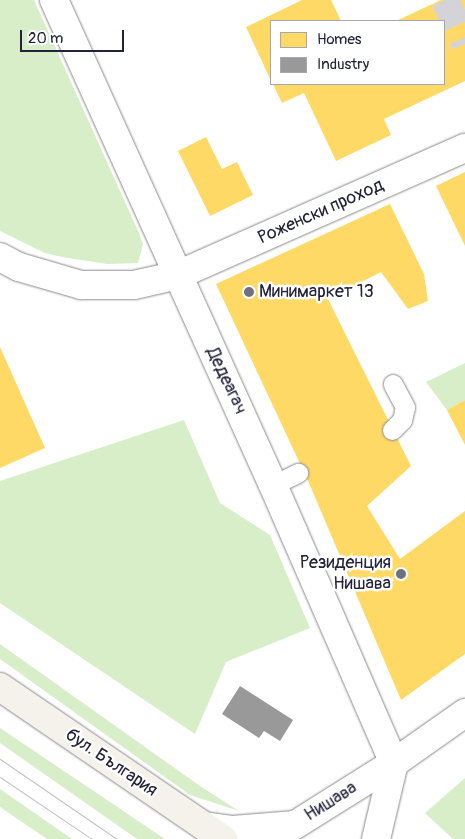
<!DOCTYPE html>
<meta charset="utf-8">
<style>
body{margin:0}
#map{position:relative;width:465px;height:839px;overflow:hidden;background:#fff;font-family:Pangolin,sans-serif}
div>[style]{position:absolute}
.green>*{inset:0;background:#d7eec9}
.homes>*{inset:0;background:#ffd966}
.industry>*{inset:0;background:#999}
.minor-tunnel>*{height:28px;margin-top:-14px;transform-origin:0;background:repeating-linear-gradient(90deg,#d3d3d8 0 28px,transparent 0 42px)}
.roads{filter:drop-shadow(0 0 1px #8a8a8f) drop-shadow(0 0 1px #8a8a8f)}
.service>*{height:19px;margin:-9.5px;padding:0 9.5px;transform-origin:9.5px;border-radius:9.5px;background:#fff}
.minor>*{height:28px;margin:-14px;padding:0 14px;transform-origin:14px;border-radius:14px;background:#fff}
.tertiary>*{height:28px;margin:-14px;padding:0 14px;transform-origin:14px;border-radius:14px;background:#fff}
.primary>*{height:28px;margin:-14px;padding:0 14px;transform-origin:14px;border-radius:14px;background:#f5f1eb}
.tram>*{height:1px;margin:-0.5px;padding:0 0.5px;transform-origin:0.5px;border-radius:0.5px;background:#c2c2c4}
.dots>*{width:14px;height:14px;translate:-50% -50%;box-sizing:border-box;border:2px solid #fff;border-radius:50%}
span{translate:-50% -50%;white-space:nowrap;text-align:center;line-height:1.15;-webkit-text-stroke:5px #fff;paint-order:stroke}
.street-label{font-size:18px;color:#22223b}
.poi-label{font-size:18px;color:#22223b}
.left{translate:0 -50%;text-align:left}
.right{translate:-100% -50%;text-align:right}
.legend{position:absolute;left:270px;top:20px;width:175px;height:65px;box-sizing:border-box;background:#fff;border:1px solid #a7a7b1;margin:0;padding:6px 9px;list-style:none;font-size:15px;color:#22223b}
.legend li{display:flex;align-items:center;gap:10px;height:25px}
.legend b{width:25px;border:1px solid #a7a7b1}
.scale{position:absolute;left:20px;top:30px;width:104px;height:22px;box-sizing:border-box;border:2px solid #22223b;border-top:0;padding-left:6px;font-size:15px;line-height:18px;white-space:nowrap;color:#22223b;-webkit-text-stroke:4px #fff;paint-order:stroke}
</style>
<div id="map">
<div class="green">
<div style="clip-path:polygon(0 0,34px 0,139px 233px,143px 244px,138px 263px,107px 264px,62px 257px,45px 253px,0 231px)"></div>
<div style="clip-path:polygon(465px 363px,465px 400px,447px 410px,426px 382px)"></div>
<div style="clip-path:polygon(184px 420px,220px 503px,270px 535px,310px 628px,226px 662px,195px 734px,0 603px,0 481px)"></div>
<div style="clip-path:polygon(0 644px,200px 786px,239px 811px,190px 795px,0 659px)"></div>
<div style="clip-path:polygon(0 728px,159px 835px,165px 839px,137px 839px,0 743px)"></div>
<div style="clip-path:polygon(465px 778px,465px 839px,453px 839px,425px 813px)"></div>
<div style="clip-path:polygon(0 789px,72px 839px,47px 839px,0 807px)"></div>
</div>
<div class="homes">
<div style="clip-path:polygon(302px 0,331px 0,341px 21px,271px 21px,271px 81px,246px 27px)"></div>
<div style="clip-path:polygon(441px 0,465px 0,465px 81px,384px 119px,391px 135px,336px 161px,304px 93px,282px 103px,273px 84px,444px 84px,444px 21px,396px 21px)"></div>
<div style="clip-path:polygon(206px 137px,222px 169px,237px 162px,253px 195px,210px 216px,178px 151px)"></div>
<div style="clip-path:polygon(465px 172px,465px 246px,436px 186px)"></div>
<div style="clip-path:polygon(390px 204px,424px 274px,428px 301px,408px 309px,381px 272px,328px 299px,411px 466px,367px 506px,400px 559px,465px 511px,465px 654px,401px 700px,309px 483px,216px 284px)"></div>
<div style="clip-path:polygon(0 347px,45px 448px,0 468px)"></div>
<div style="clip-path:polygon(465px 400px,465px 445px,447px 410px)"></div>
</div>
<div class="industry">
<div style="clip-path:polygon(240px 686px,293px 720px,280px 741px,264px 731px,259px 738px,222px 714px)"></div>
</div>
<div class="minor-tunnel">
<div style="left:445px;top:0;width:48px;rotate:65.6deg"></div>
</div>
<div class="roads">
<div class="service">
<div style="left:392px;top:430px;width:14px;rotate:-45deg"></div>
<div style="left:402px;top:420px;width:13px;rotate:-77deg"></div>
<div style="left:405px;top:407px;width:26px;rotate:-118deg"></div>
<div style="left:273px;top:485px;width:28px;rotate:-26deg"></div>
</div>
<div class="minor">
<div style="left:54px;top:0;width:532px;rotate:65.7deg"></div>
<div style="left:273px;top:485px;width:303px;rotate:66.5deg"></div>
<div style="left:0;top:257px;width:21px;rotate:28deg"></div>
<div style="left:19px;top:267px;width:65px;rotate:16.2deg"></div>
<div style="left:81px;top:285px;width:53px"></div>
<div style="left:134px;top:285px;width:45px;rotate:-12.8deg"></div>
<div style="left:178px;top:275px;width:314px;rotate:-23.9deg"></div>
</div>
<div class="tertiary">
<div style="left:204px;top:826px;width:29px;rotate:8deg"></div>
<div style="left:233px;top:830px;width:62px;rotate:-4.6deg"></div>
<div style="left:295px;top:825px;width:117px;rotate:-32.1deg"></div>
<div style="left:394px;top:763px;width:87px;rotate:-35.2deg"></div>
<div style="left:376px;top:839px;width:78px;rotate:-76.7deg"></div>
</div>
<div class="primary">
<div style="left:0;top:687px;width:270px;rotate:34.3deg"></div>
</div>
</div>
<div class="tram">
<div style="left:0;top:759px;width:142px;rotate:34.4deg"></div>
<div style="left:0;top:777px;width:111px;rotate:34deg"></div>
</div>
<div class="dots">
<div style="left:249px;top:292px;background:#6f6f80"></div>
<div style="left:401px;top:574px;background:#6f6f80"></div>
</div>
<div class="street-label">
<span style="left:321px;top:212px;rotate:-24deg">Роженски проход</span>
<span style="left:226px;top:381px;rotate:65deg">Дедеагач</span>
<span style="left:111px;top:763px;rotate:34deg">бул. България</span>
<span style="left:331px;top:802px;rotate:-32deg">Нишава</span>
</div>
<div class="poi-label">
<span class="left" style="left:259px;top:292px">Минимаркет 13</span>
<span class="right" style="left:391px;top:574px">Резиденция<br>Нишава</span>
</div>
<ul class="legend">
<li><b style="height:14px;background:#ffd966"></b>Homes</li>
<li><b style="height:14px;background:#999"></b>Industry</li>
</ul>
<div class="scale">20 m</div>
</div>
